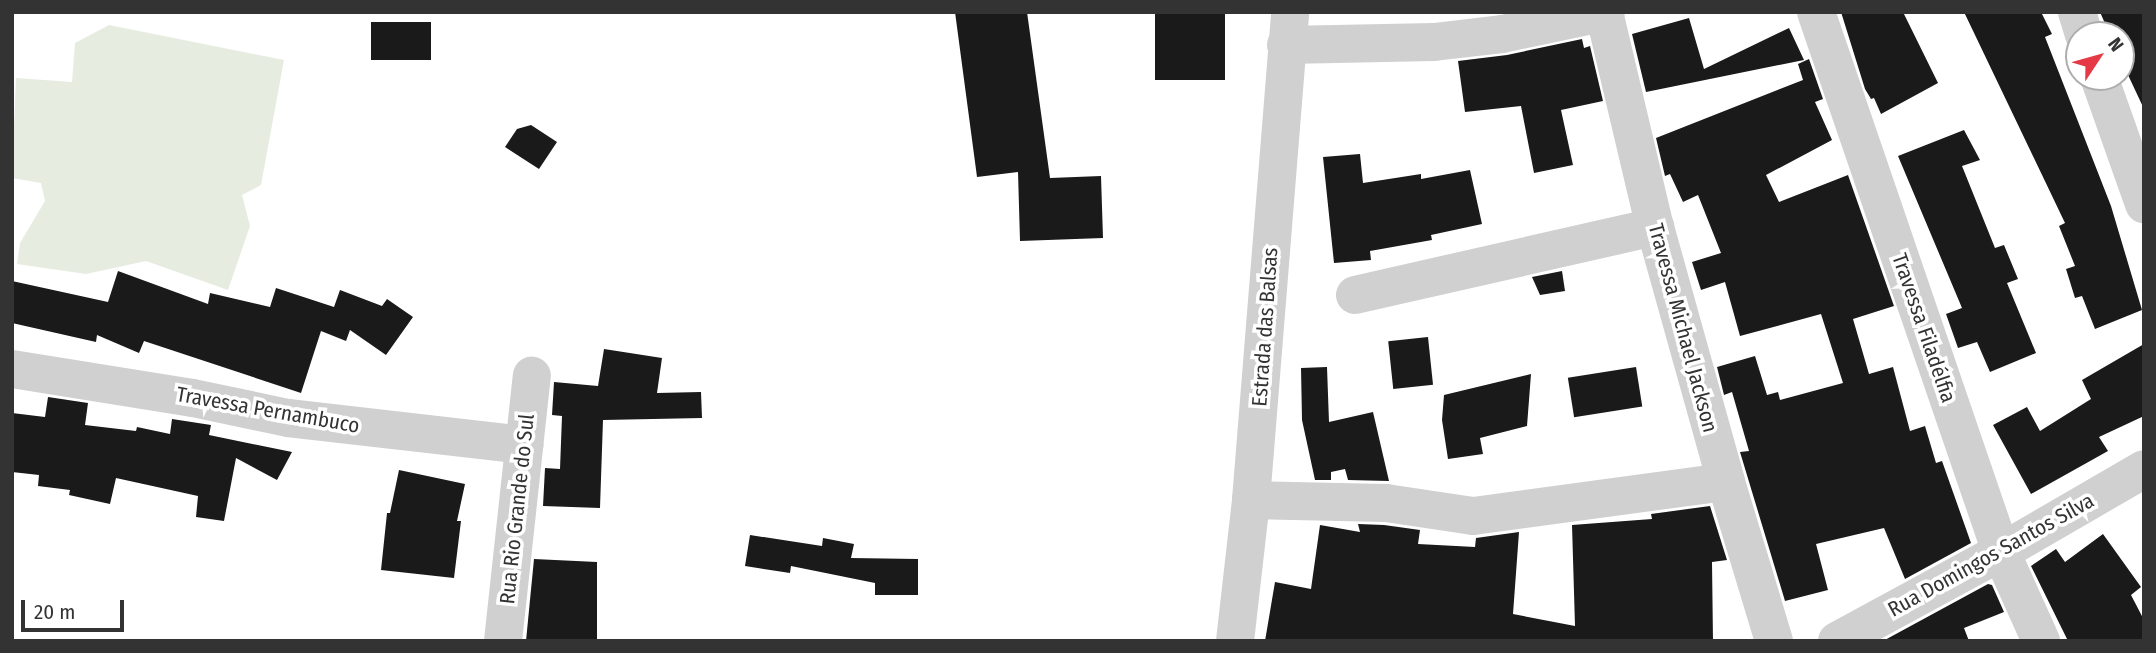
<!DOCTYPE html>
<meta charset="utf-8">
<style>
body{margin:0}
#map{position:relative;width:2156px;height:653px;overflow:hidden;background:#fff;font-family:"Fira Sans Condensed",sans-serif}
div>[style]{position:absolute}
.green>*{inset:0;background:#e6ecdf}
.building>*{inset:0;background:#1a1a1a;transform-origin:0 0}
.minor>*{height:38px;margin:-19px;padding:0 19px;transform-origin:19px;border-radius:19px;background:#d0d0d0}
span{translate:-50% -50%;white-space:nowrap;text-align:center;line-height:1.15;-webkit-text-stroke:7px #fff;paint-order:stroke}
.street-label{font-size:21px;color:#333}
.frame{position:absolute;inset:0;border:14px solid #333;pointer-events:none}
.north{position:absolute;left:2065px;top:21px;width:70px;height:70px;box-sizing:border-box;background:#fff;border:2px solid #adadad;border-radius:50%;rotate:54deg;font-size:19px;font-weight:700;line-height:28px;text-align:center;color:#333}
.north::after{content:'';display:block;margin:auto;width:24px;height:32px;background:#e63946;clip-path:polygon(50% 0,100% 100%,50% 72%,0 100%)}
.scale{position:absolute;left:21px;top:600px;width:103px;height:32px;box-sizing:border-box;border:4px solid #333;border-top:0;padding-left:9px;font-size:21px;line-height:24px;white-space:nowrap;color:#333;-webkit-text-stroke:5px #fff;paint-order:stroke}
</style>
<div id="map">
<div class="green">
<div style="clip-path:polygon(109px 25px,284px 60px,261px 185px,242px 195px,250px 226px,228px 290px,146px 261px,86px 274px,17px 264px,20px 243px,45px 201px,41px 183px,12px 178px,16px 78px,72px 82px,75px 43px)"></div>
</div>
<div class="building">
<div style="clip-path:polygon(955px 12px,1027px 12px,1050px 178px,1101px 176px,1103px 238px,1020px 241px,1018px 172px,977px 177px)"></div>
<div style="left:1155px;top:12px;width:70px;height:68px"></div>
<div style="clip-path:polygon(1841px 12px,1903px 12px,1938px 83px,1881px 114px,1874px 98px,1871px 99px,1865px 89px)"></div>
<div style="clip-path:polygon(1964px 12px,2041px 12px,2052px 34px,2045px 37px,2111px 206px,2142px 310px,2095px 329px,2082px 296px,2075px 298px,2066px 269px,2075px 266px,2059px 226px,2065px 223px)"></div>
<div style="clip-path:polygon(2100px 12px,2144px 12px,2144px 109px,2121px 60px,2121px 35px,2110px 35px)"></div>
<div style="clip-path:polygon(1689px 18px,1704px 69px,1789px 28px,1804px 60px,1646px 92px,1632px 34px)"></div>
<div style="left:371px;top:22px;width:60px;height:38px"></div>
<div style="clip-path:polygon(1582px 39px,1584px 48px,1590px 46px,1603px 101px,1561px 110px,1573px 165px,1534px 173px,1521px 106px,1465px 112px,1458px 61px,1507px 55px)"></div>
<div style="clip-path:polygon(1809px 59px,1823px 99px,1815px 102px,1832px 140px,1766px 175px,1779px 202px,1848px 175px,1894px 306px,1853px 319px,1869px 374px,1893px 367px,1910px 431px,1925px 426px,1936px 463px,1942px 461px,1971px 543px,1905px 579px,1884px 528px,1816px 544px,1828px 590px,1785px 601px,1740px 452px,1749px 451px,1732px 392px,1724px 395px,1717px 367px,1755px 356px,1767px 395px,1778px 392px,1780px 400px,1843px 383px,1821px 314px,1740px 336px,1725px 282px,1701px 290px,1692px 262px,1721px 253px,1698px 195px,1683px 202px,1670px 174px,1665px 176px,1656px 138px,1803px 80px,1798px 64px)"></div>
<div style="clip-path:polygon(531px 125px,557px 142px,539px 169px,505px 147px,517px 129px)"></div>
<div style="clip-path:polygon(1964px 130px,1980px 160px,1962px 166px,1995px 248px,2004px 245px,2018px 279px,2007px 283px,2036px 353px,1990px 372px,1977px 342px,1958px 348px,1946px 314px,1962px 308px,1898px 156px)"></div>
<div style="clip-path:polygon(1360px 154px,1363px 183px,1421px 174px,1421px 179px,1470px 170px,1482px 224px,1431px 235px,1432px 240px,1370px 251px,1371px 260px,1334px 263px,1323px 157px)"></div>
<div style="clip-path:polygon(118px 271px,208px 304px,210px 293px,270px 307px,276px 288px,334px 307px,340px 290px,382px 306px,387px 299px,413px 317px,386px 355px,350px 330px,346px 341px,321px 331px,301px 393px,144px 341px,139px 353px,97px 335px,96px 342px,12px 323px,12px 281px,108px 302px)"></div>
<div style="clip-path:polygon(1562px 271px,1565px 291px,1540px 295px,1532px 277px)"></div>
<div style="left:1428px;top:337px;width:48px;height:40px;rotate:84deg"></div>
<div style="clip-path:polygon(2144px 344px,2144px 416px,2099px 437px,2108px 451px,2031px 494px,1993px 425px,2027px 407px,2040px 431px,2091px 399px,2082px 380px)"></div>
<div style="clip-path:polygon(604px 349px,662px 358px,657px 393px,701px 392px,702px 418px,603px 420px,600px 508px,543px 506px,545px 468px,560px 469px,562px 416px,552px 415px,554px 382px,598px 386px)"></div>
<div style="clip-path:polygon(1327px 367px,1329px 422px,1373px 412px,1389px 481px,1348px 480px,1345px 469px,1331px 472px,1331px 480px,1315px 480px,1302px 420px,1301px 368px)"></div>
<div style="left:1636px;top:367px;width:40px;height:69px;rotate:81deg"></div>
<div style="clip-path:polygon(1531px 374px,1527px 426px,1480px 438px,1483px 454px,1448px 459px,1442px 420px,1444px 395px)"></div>
<div style="clip-path:polygon(48px 397px,88px 403px,85px 425px,136px 431px,137px 427px,170px 434px,172px 419px,211px 425px,209px 435px,292px 452px,277px 480px,236px 458px,224px 521px,196px 517px,198px 496px,116px 478px,110px 504px,69px 495px,70px 490px,38px 486px,39px 475px,12px 472px,12px 413px,45px 417px)"></div>
<div style="clip-path:polygon(399px 470px,465px 484px,457px 521px,461px 521px,454px 578px,381px 570px,387px 513px,390px 513px)"></div>
<div style="clip-path:polygon(1710px 506px,1727px 560px,1712px 562px,1713px 641px,1265px 641px,1275px 582px,1311px 589px,1320px 525px,1360px 532px,1358px 524px,1384px 525px,1420px 530px,1418px 544px,1475px 547px,1476px 538px,1519px 532px,1513px 614px,1575px 626px,1572px 525px,1652px 519px,1651px 514px)"></div>
<div style="clip-path:polygon(2103px 534px,2141px 587px,2131px 595px,2144px 620px,2144px 641px,2068px 641px,2031px 566px,2056px 549px,2065px 562px)"></div>
<div style="clip-path:polygon(750px 535px,822px 546px,823px 538px,854px 544px,851px 558px,918px 559px,918px 595px,875px 595px,875px 583px,791px 566px,790px 573px,745px 566px)"></div>
<div style="clip-path:polygon(534px 559px,597px 562px,597px 641px,526px 641px)"></div>
<div style="clip-path:polygon(1988px 584px,1992px 585px,2004px 612px,1964px 628px,1969px 641px,1883px 641px)"></div>
</div>
<div class="minor">
<div style="left:1604px;top:12px;width:221px;rotate:76.7deg"></div>
<div style="left:1655px;top:227px;width:265px;rotate:74.4deg"></div>
<div style="left:1726px;top:482px;width:166px;rotate:73.2deg"></div>
<div style="left:1816px;top:12px;width:571px;rotate:71.09deg"></div>
<div style="left:2001px;top:552px;width:98px;rotate:65.8deg"></div>
<div style="left:2077px;top:12px;width:24px;rotate:73deg"></div>
<div style="left:1286px;top:45px;width:148px;rotate:-1.2deg"></div>
<div style="left:1434px;top:42px;width:68px;rotate:-6.7deg"></div>
<div style="left:1502px;top:34px;width:106px;rotate:-11.9deg"></div>
<div style="left:2099px;top:77px;width:135px;rotate:70.5deg"></div>
<div style="left:1355px;top:295px;width:308px;rotate:-12.8deg"></div>
<div style="left:12px;top:369px;width:183px;rotate:9.1deg"></div>
<div style="left:193px;top:398px;width:97px;rotate:11.9deg"></div>
<div style="left:288px;top:418px;width:238px;rotate:6.5deg"></div>
<div style="left:1251px;top:500px;width:135px;rotate:1.3deg"></div>
<div style="left:1386px;top:503px;width:88px;rotate:8.5deg"></div>
<div style="left:1473px;top:516px;width:255px;rotate:-7.7deg"></div>
<div style="left:503px;top:641px;width:267px;rotate:-83.8deg"></div>
<div style="left:1235px;top:641px;width:142px;rotate:-83.5deg"></div>
<div style="left:1251px;top:500px;width:490px;rotate:-85.4deg"></div>
<div style="left:1837px;top:641px;width:187px;rotate:-28.5deg"></div>
<div style="left:2001px;top:552px;width:165px;rotate:-30.1deg"></div>
</div>
<div class="street-label">
<span style="left:1265px;top:327px;rotate:-86deg">Estrada das Balsas</span>
<span style="left:1683px;top:328px;rotate:75deg">Travessa Michael Jackson</span>
<span style="left:1924px;top:328px;rotate:71deg">Travessa Filadélfia</span>
<span style="left:268px;top:410px;rotate:10deg">Travessa Pernambuco</span>
<span style="left:517px;top:509px;rotate:-84deg">Rua Rio Grande do Sul</span>
<span style="left:1991px;top:555px;rotate:-29deg">Rua Domingos Santos Silva</span>
</div>
<div class="frame"></div>
<div class="north">N</div>
<div class="scale">20 m</div>
</div>
